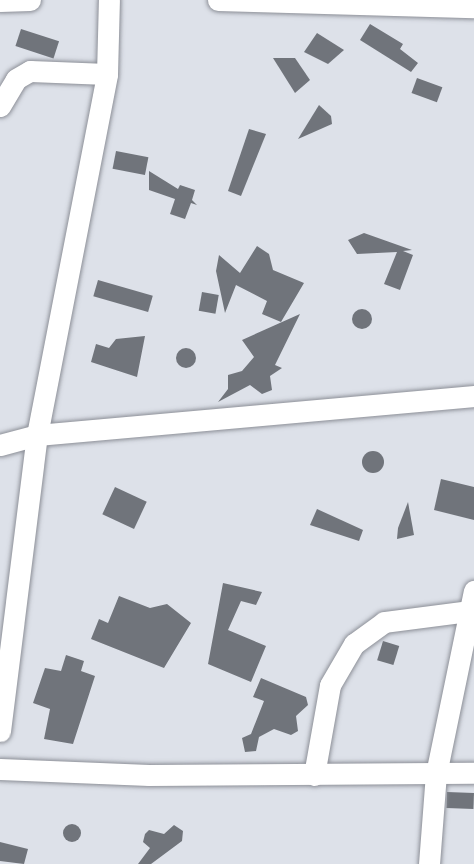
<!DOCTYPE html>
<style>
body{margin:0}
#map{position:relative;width:474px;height:864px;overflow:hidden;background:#dde1e9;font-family:Jost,sans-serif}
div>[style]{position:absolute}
.building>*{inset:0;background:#70747b;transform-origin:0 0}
.round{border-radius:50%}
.roads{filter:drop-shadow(0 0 2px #8c8f97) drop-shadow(0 0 2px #8c8f97)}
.minor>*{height:21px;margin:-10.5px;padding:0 10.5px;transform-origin:10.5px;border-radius:10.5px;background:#fff}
span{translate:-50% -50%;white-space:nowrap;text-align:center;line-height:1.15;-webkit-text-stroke:6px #eaeef6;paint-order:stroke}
</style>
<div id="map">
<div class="building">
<div style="clip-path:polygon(370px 24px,403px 44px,400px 49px,418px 63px,411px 72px,360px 40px)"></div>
<div style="left:21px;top:29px;width:40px;height:18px;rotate:18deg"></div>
<div style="clip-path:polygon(317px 33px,344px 50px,328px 64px,304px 52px)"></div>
<div style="clip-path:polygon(273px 58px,295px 58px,310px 80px,295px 93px)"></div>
<div style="left:417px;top:78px;width:27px;height:16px;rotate:20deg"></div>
<div style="clip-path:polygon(319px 105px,331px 116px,332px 124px,298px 139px)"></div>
<div style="clip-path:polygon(249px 129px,266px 134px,241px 196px,228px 191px)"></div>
<div style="left:116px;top:151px;width:33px;height:18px;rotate:11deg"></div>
<div style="clip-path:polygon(149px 171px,178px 189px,180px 185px,195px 190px,192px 200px,197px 205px,191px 203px,185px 219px,170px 214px,175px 199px,149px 190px)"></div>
<div style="clip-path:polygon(364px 233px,412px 250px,403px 251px,413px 255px,400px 290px,384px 284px,397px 252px,357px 254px,348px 240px)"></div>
<div style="clip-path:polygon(257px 246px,269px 254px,273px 270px,304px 283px,281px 322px,262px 314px,267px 301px,236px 285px,225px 313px,216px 271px,219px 255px,240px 273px)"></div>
<div style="left:98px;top:280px;width:57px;height:17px;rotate:16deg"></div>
<div style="left:202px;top:292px;width:17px;height:19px;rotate:10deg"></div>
<div class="round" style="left:352px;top:309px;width:20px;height:20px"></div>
<div style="clip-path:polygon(300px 314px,275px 365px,282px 368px,270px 376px,272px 390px,262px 394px,250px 385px,218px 402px,228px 389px,228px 375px,242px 371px,254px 357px,242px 340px)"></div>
<div style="clip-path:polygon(145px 336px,137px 377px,91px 362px,96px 344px,109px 348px,116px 339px)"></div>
<div class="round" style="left:176px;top:348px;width:20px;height:20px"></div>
<div class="round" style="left:362px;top:451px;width:22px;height:22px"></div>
<div style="clip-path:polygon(441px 479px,474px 487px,474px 520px,434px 510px)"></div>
<div style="left:115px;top:487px;width:35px;height:30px;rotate:25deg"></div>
<div style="clip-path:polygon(408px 502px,414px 535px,397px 539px,398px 528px)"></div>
<div style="clip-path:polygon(317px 509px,363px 530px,359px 541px,310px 525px)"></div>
<div style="clip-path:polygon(223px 583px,262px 592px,256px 605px,241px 601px,228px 630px,266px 646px,251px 682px,208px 664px)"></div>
<div style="clip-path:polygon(119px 596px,150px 608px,167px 604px,191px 623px,164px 668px,91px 639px,99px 619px,108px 623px)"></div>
<div style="left:383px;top:641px;width:17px;height:20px;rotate:17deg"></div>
<div style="clip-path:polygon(66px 655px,84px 661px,81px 671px,95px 676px,73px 744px,44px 739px,50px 709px,33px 703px,45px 668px,61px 671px)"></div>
<div style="clip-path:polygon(261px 678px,306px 697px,308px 705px,296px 716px,298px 731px,291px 735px,274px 729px,259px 737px,256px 751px,245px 752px,242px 738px,251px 734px,264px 701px,253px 697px)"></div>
<div style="left:447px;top:792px;width:27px;height:16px;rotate:2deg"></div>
<div class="round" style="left:63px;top:824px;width:18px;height:18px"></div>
<div style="clip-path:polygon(174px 825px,183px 831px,182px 841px,151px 864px,138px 864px,150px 848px,143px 842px,145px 834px,149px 830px,164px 834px)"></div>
<div style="clip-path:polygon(0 842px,28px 849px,24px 864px,0 861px)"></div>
</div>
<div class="roads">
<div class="minor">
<div style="left:218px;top:0;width:256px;rotate:1.6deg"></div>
<div style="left:0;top:1px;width:30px;rotate:-2deg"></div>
<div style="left:0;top:106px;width:31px;rotate:-59deg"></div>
<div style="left:16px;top:79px;width:16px;rotate:-30deg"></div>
<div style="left:30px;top:71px;width:77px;rotate:2.2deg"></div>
<div style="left:0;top:445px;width:38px;rotate:-15deg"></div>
<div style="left:37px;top:435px;width:439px;rotate:-5.1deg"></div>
<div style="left:0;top:731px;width:298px;rotate:-82.9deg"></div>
<div style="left:37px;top:435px;width:368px;rotate:-79deg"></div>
<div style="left:107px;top:74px;width:74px;rotate:-88.5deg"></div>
<div style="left:0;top:769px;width:149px;rotate:2.3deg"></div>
<div style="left:149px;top:775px;width:325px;rotate:-0.4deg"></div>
<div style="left:314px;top:775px;width:91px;rotate:-79.9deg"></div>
<div style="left:330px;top:685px;width:48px;rotate:-59.7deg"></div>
<div style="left:354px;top:644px;width:37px;rotate:-36deg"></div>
<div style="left:384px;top:622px;width:86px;rotate:-7.4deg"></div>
<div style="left:429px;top:864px;width:90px;rotate:-85.6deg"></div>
<div style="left:436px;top:774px;width:187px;rotate:-78.3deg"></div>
</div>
</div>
</div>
